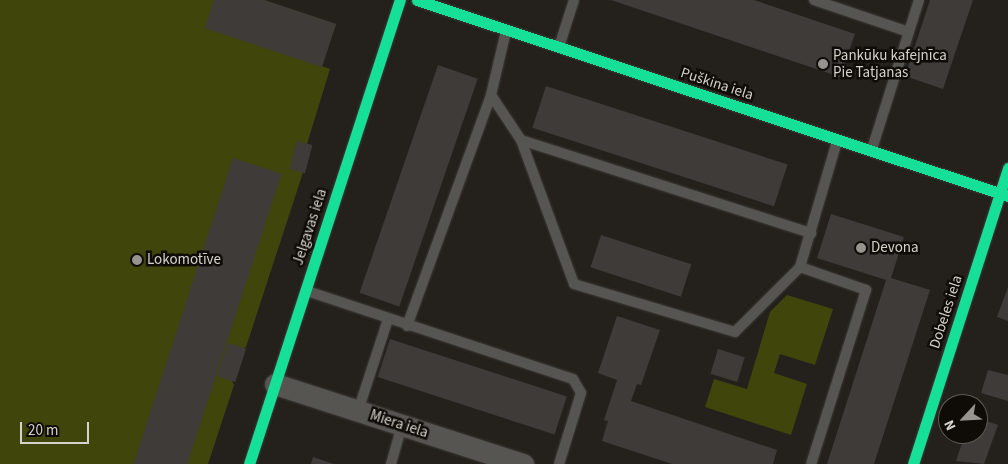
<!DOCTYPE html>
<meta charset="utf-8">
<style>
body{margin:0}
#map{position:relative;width:1008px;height:464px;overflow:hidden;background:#24211c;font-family:"Source Sans 3",sans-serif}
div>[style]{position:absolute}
.green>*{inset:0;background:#40450c}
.building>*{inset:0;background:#3e3b39;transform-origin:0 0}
.roads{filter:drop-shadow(0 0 1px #3d3b37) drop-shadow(0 0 1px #3d3b37)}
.lane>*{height:10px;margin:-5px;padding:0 5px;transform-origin:5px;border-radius:5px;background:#575552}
.street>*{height:21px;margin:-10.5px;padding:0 10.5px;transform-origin:10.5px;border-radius:10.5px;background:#575552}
.fast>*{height:11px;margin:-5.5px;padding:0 5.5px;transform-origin:5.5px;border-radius:5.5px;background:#16e098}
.dots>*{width:14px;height:14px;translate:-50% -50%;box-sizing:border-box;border:2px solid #0f0c08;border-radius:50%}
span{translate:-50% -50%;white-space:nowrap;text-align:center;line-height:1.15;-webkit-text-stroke:5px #0f0c08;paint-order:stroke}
.poi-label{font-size:15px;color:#d5d1cb}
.left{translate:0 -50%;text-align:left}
.street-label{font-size:15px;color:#d5d1cb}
.north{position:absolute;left:938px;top:394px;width:50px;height:50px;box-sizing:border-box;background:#0f0c08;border:1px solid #5e5b56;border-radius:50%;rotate:245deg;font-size:14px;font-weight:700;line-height:20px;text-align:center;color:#d5d1cb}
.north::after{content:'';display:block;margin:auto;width:18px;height:22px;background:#97938e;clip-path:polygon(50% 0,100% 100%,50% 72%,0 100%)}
.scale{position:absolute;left:20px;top:422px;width:69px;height:22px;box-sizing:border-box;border:2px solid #d5d1cb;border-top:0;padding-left:6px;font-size:15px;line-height:18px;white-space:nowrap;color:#d5d1cb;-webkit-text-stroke:4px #0f0c08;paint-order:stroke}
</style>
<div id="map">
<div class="green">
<div style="clip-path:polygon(0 0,264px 0,336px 24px,322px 66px,330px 69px,307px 144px,312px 145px,246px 347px,239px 350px,230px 377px,234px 385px,208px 464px,0 464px)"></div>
<div style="clip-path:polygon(787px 295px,833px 309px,815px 365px,780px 354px,774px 373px,807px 384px,791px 435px,705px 407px,714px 379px,747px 389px,770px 312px)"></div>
</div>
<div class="building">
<div style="clip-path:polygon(214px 0,264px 0,336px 24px,322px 67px,205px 28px)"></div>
<div style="clip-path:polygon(611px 0,754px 0,855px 34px,840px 77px)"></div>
<div style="clip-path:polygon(930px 0,973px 0,943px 89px,905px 76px)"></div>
<div style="left:438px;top:65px;width:42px;height:241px;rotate:19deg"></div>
<div style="left:546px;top:86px;width:254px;height:44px;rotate:18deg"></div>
<div style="left:297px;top:141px;width:16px;height:29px;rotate:15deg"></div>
<div style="left:233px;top:158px;width:51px;height:323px;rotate:18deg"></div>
<div style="clip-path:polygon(831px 214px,904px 237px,891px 278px,930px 290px,874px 464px,827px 464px,886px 280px,817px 258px)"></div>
<div style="left:601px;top:235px;width:95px;height:34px;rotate:18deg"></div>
<div style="clip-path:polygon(1008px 287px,1008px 321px,997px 317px)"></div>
<div style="clip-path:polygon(617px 316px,660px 330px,641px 385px,637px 384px,631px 401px,777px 450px,773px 464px,672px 464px,602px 441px,608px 421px,604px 420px,617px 380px,598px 373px)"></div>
<div style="left:390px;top:339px;width:186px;height:40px;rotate:18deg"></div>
<div style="left:228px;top:343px;width:19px;height:35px;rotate:18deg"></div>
<div style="left:718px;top:349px;width:28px;height:26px;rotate:17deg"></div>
<div style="clip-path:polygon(988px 370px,1008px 375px,1008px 401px,981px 393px)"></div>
<div style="clip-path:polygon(978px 418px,998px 425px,984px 464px,956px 461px,965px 434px,978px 434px)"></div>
<div style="clip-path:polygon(313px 457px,334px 464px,311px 464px)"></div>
</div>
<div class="roads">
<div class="lane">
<div style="left:814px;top:0;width:100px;rotate:18.6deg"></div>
<div style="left:559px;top:47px;width:49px;rotate:-72.3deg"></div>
<div style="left:491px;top:95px;width:54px;rotate:56.3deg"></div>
<div style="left:521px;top:140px;width:153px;rotate:69.8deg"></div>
<div style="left:574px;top:284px;width:168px;rotate:16.6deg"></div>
<div style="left:735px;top:332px;width:92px;rotate:-45deg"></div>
<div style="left:800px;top:267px;width:131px;rotate:-73.6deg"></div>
<div style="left:521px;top:140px;width:305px;rotate:17.8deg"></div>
<div style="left:872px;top:149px;width:156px;rotate:-72.5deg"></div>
<div style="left:800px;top:267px;width:70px;rotate:19.2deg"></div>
<div style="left:866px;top:290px;width:182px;rotate:107.5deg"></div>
<div style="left:307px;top:291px;width:280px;rotate:18.3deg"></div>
<div style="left:573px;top:379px;width:16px;rotate:60deg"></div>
<div style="left:581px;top:393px;width:74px;rotate:107.2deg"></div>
<div style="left:407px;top:326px;width:246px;rotate:-70deg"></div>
<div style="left:491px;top:95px;width:66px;rotate:-76.8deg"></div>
<div style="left:358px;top:411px;width:97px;rotate:-71.9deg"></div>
<div style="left:391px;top:464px;width:41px;rotate:-74.2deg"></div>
</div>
<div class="street">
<div style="left:275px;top:384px;width:261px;rotate:17.9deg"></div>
</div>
<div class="fast">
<div style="left:417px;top:0;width:623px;rotate:18.35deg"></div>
<div style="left:249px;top:464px;width:488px;rotate:-72deg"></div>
<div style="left:913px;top:464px;width:311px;rotate:-72.2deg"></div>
</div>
</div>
<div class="dots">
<div style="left:823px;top:64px;background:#97938e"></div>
<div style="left:861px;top:248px;background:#97938e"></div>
<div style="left:137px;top:260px;background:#97938e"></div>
</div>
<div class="poi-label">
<span class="left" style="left:833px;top:64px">Pankūku kafejnīca<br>Pie Tatjanas</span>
<span class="left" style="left:871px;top:248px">Devona</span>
<span class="left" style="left:147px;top:260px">Lokomotīve</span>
</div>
<div class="street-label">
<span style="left:717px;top:84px;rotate:18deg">Puškina iela</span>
<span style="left:310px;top:227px;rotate:-72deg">Jelgavas iela</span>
<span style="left:946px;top:312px;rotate:-72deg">Dobeles iela</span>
<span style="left:399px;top:424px;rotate:18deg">Miera iela</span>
</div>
<div class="north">N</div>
<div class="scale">20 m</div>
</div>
